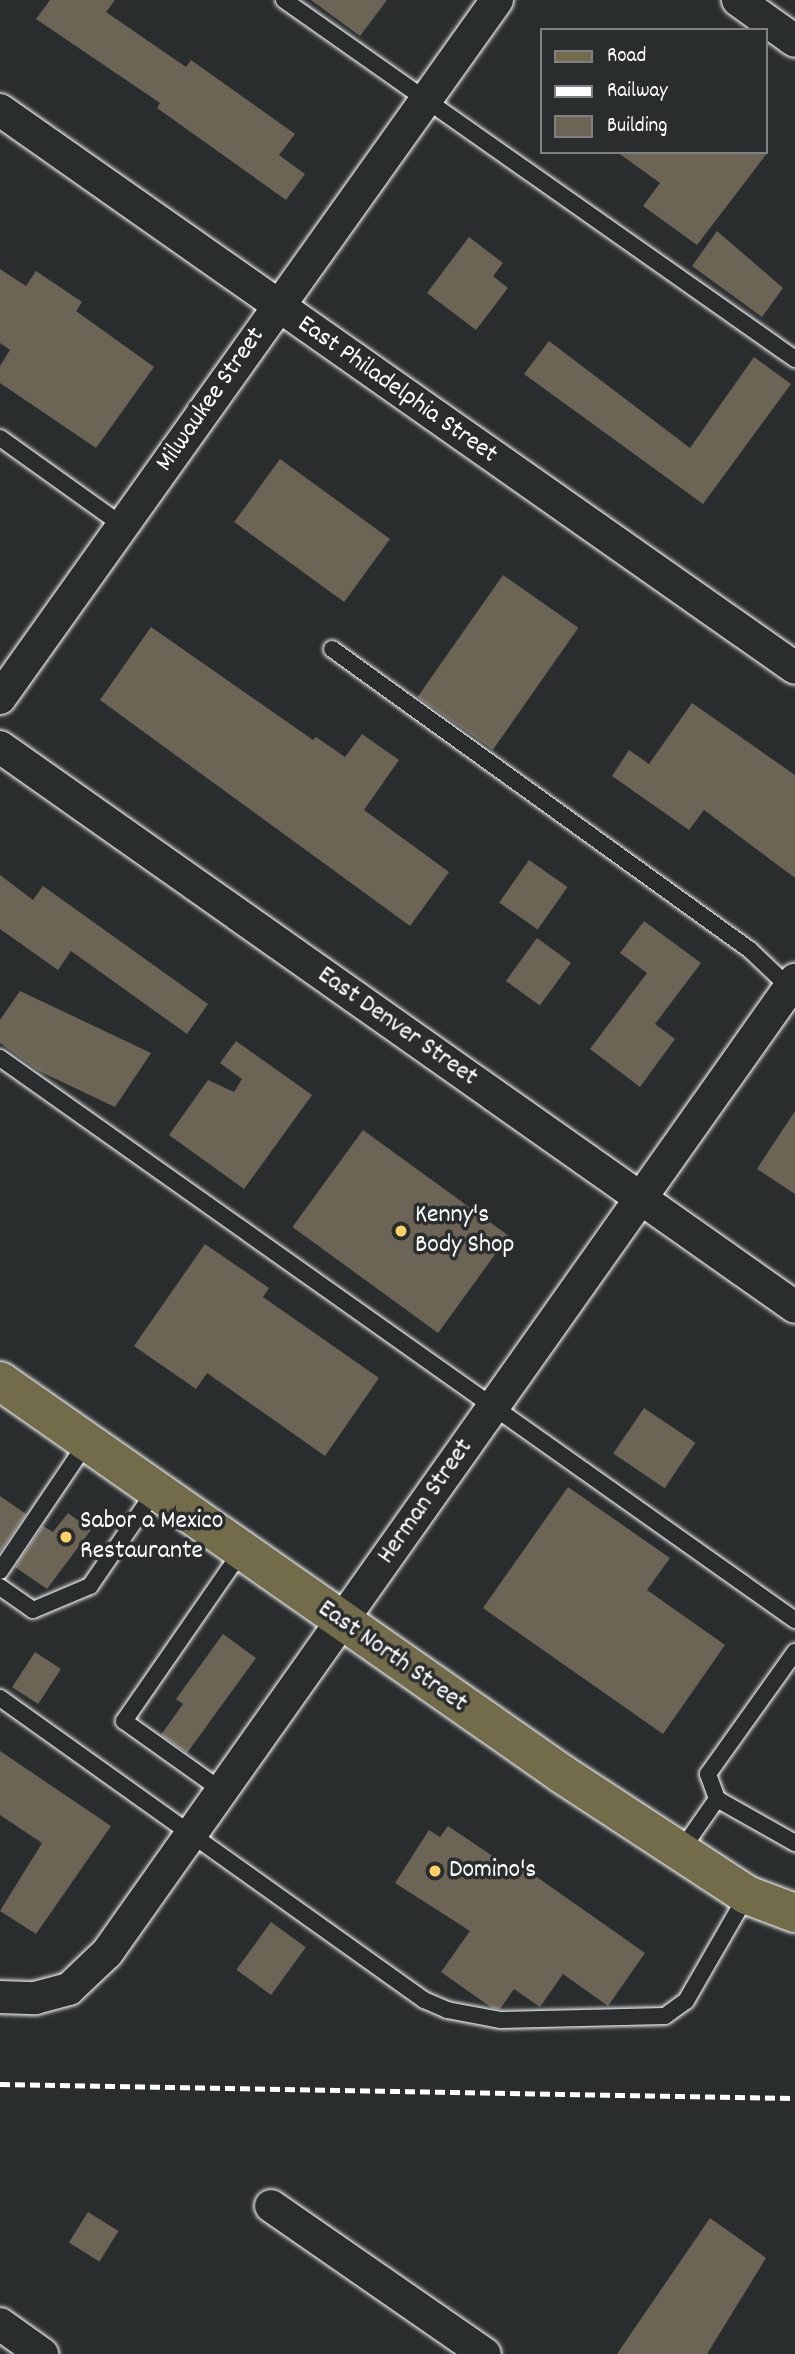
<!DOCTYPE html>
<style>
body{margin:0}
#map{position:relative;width:795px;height:2354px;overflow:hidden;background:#2a2d2e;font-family:Dekko,sans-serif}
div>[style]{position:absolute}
.building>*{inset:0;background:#6c6555;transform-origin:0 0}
.roads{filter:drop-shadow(0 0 2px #fff) drop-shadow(0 0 2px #fff)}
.lane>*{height:16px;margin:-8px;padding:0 8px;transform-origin:8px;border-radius:8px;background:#2a2d2e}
.street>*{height:32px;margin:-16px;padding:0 16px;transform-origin:16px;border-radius:16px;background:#2a2d2e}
.primary>*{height:38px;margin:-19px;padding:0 19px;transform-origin:19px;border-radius:19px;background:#726c4b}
.rail>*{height:5px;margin-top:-2.5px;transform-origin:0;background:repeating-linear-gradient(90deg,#fff 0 10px,transparent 0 15px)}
.dots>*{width:19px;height:19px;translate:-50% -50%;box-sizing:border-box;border:4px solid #2a2d2e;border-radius:50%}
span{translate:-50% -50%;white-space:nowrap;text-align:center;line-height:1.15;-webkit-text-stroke:7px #2a2d2e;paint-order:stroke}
.street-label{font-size:26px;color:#fff}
.poi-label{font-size:26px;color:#fff}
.left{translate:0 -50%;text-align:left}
.legend{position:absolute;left:540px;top:28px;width:228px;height:126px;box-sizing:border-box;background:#2a2d2e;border:2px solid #7f8182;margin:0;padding:9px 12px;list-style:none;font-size:21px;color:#fff}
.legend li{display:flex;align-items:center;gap:14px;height:35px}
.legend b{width:35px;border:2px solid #7f8182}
</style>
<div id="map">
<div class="building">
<div style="clip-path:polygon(50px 0,115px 0,106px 12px,186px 67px,191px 60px,295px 134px,279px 155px,305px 174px,286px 200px,157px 108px,160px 103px,36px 19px)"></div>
<div style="clip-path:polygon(311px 0,387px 0,360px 36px)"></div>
<div style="clip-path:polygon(617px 152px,768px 152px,697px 245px,643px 206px,660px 183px)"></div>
<div style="clip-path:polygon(717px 231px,783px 288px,762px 317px,692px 266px)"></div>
<div style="clip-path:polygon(469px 237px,503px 263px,493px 276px,508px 288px,476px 330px,427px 293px)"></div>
<div style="clip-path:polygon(0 269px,26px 286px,36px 271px,82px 302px,76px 311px,154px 367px,96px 448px,0 383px,0 366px,10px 350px,0 343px)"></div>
<div style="clip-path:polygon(549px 341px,690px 448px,754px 357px,791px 384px,703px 504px,524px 374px)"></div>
<div style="left:280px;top:459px;width:136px;height:78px;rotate:36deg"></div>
<div style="left:503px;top:575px;width:92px;height:149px;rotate:35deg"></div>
<div style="clip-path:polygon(151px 627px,313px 740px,316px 737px,345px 757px,362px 734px,399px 760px,364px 810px,449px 872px,410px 926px,100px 700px)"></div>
<div style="clip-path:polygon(692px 703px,795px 775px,795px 878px,704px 810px,689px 830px,612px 776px,629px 750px,649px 764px)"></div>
<div style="left:529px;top:860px;width:47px;height:52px;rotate:35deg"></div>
<div style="clip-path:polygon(0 875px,33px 900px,43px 886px,208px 1004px,187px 1034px,71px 951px,58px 970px,0 929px)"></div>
<div style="clip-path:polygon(644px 921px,701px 963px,655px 1024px,675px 1039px,640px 1087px,590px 1049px,647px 973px,620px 953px)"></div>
<div style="left:537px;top:938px;width:42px;height:53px;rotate:36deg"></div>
<div style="clip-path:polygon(20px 991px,151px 1053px,115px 1107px,39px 1071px,0 1043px,0 1020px)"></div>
<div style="clip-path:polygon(236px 1041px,312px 1095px,244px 1189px,169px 1135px,208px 1080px,234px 1092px,242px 1079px,220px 1063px)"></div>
<div style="clip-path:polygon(795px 1111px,795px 1194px,757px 1169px)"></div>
<div style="left:363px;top:1130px;width:180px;height:120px;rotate:36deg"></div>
<div style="clip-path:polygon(205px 1244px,269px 1288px,263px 1297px,379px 1378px,325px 1456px,207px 1373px,196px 1389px,134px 1346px)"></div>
<div style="left:644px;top:1408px;width:62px;height:55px;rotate:34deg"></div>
<div style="clip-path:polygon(568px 1487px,670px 1558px,647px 1590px,725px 1645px,663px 1734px,483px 1608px)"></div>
<div style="clip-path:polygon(0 1496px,26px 1514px,0 1552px)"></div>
<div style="clip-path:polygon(68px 1513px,91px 1530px,47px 1589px,15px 1567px,43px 1526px,53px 1532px)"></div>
<div style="clip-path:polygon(223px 1634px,256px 1658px,187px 1753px,161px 1735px,183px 1704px,176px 1699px)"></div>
<div style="left:35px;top:1652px;width:31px;height:42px;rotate:33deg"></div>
<div style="clip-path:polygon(0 1751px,111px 1826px,36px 1934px,0 1911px,42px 1843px,0 1815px)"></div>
<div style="clip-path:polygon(448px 1826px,512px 1869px,517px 1863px,645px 1953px,608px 2006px,563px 1974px,540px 2007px,514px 1989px,500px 2009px,492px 2008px,441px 1972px,470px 1931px,395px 1883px,429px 1830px,440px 1837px)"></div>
<div style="left:271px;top:1922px;width:43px;height:59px;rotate:36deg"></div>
<div style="left:88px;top:2212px;width:36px;height:36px;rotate:32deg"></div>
<div style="clip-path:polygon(710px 2218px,766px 2258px,707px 2354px,617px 2354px)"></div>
</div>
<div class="roads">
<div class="lane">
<div style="left:284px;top:0;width:625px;rotate:35.09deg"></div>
<div style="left:0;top:438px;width:150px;rotate:35.5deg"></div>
<div style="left:332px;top:649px;width:515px;rotate:35.76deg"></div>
<div style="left:750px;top:950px;width:59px;rotate:43.6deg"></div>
<div style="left:0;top:1058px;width:974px;rotate:35.26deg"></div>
<div style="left:0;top:1571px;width:156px;rotate:-56deg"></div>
<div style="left:0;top:1587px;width:40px;rotate:34.9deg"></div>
<div style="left:33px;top:1610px;width:62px;rotate:-22.8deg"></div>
<div style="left:90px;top:1586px;width:115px;rotate:-55.6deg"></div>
<div style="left:795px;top:1652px;width:150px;rotate:125.5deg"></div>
<div style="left:708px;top:1774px;width:27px;rotate:70deg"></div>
<div style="left:717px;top:1799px;width:90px;rotate:29.4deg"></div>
<div style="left:0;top:1698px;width:521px;rotate:35.46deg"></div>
<div style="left:424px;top:2000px;width:25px;rotate:23deg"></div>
<div style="left:447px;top:2010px;width:55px;rotate:10.5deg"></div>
<div style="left:501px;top:2020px;width:164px;rotate:-1.4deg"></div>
<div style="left:665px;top:2016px;width:26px;rotate:-36deg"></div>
<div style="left:686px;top:2001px;width:122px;rotate:-60.1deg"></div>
<div style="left:221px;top:1790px;width:119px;rotate:-144.6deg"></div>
<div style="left:124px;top:1721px;width:206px;rotate:-55.3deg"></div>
<div style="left:680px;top:1852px;width:65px;rotate:-55.1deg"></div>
</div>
<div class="street">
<div style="left:738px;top:0;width:70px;rotate:35.7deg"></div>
<div style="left:0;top:110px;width:971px;rotate:35.06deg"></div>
<div style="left:0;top:698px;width:857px;rotate:-54.55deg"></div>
<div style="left:0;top:747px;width:972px;rotate:35.16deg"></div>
<div style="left:0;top:1997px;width:35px;rotate:2deg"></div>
<div style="left:35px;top:1998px;width:35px;rotate:-15deg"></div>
<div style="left:69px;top:1989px;width:52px;rotate:-43.5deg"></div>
<div style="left:107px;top:1953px;width:1192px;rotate:-54.74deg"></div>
<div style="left:271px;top:2206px;width:260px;rotate:34.7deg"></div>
<div style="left:0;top:2324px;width:52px;rotate:35.5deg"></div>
</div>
<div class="primary">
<div style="left:0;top:1381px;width:686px;rotate:34.96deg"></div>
<div style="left:562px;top:1774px;width:221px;rotate:33.2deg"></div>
<div style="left:747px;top:1895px;width:51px;rotate:20.6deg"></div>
</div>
</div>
<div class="rail">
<div style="left:0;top:2084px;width:795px;rotate:1.01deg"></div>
</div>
<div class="dots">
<div style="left:401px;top:1231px;background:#ffd166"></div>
<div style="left:66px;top:1537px;background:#ffd166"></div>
<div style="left:435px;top:1871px;background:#ffd166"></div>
</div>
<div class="street-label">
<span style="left:397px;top:390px;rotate:35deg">East Philadelphia Street</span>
<span style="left:211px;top:400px;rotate:-55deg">Milwaukee Street</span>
<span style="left:397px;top:1027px;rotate:35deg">East Denver Street</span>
<span style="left:426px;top:1502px;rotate:-55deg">Herman Street</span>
<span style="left:392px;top:1657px;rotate:35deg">East North Street</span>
</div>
<div class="poi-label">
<span class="left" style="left:415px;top:1231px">Kenny's<br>Body Shop</span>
<span class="left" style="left:80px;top:1537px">Sabor a Mexico<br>Restaurante</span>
<span class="left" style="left:449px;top:1871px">Domino's</span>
</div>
<ul class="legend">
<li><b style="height:9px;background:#726c4b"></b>Road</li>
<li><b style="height:9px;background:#fff"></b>Railway</li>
<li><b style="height:19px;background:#6c6555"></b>Building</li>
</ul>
</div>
